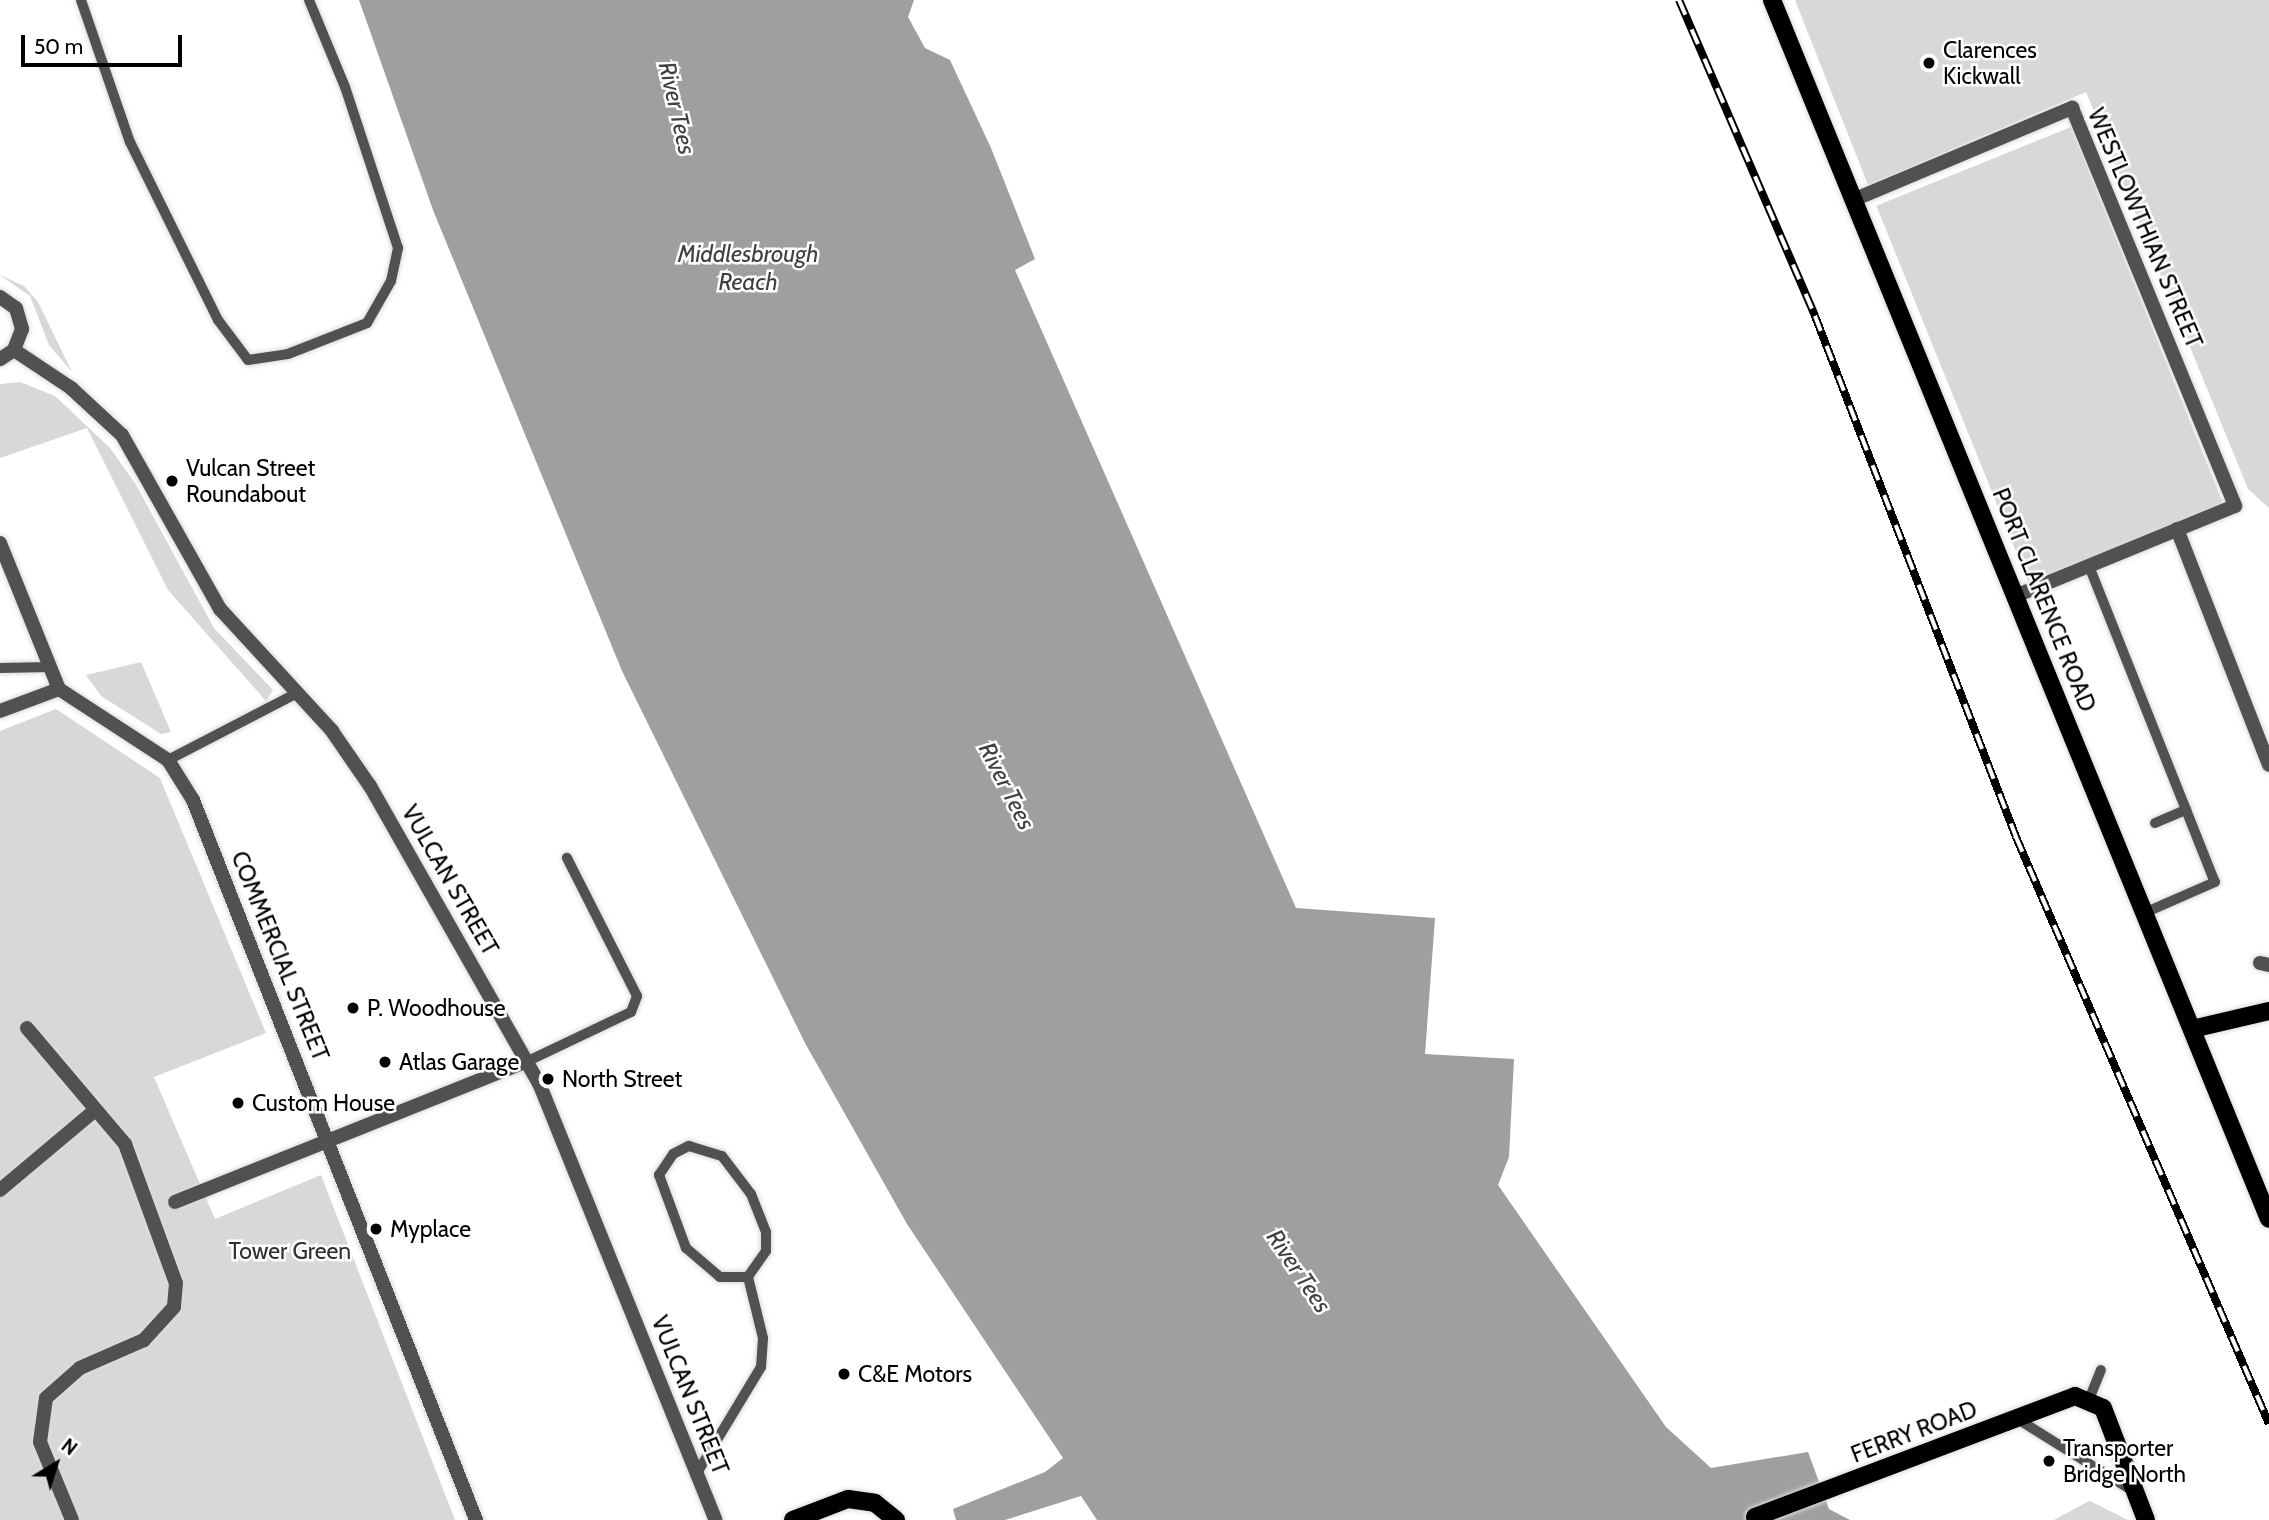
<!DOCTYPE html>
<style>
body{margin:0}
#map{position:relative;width:2269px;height:1520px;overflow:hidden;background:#fff;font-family:Cabin,sans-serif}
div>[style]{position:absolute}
.green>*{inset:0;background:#d8d8d8;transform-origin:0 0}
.water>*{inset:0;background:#9f9f9f}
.roads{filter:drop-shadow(0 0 2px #dbdbdb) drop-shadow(0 0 2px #dbdbdb)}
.service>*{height:10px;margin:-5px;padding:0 5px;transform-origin:5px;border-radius:5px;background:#515151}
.minor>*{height:14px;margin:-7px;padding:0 7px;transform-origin:7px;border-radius:7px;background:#515151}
.tertiary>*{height:14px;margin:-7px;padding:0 7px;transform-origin:7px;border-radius:7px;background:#515151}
.primary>*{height:18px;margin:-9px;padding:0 9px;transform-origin:9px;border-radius:9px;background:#000}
.rail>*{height:8px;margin-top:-4px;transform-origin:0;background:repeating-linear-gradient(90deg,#fff 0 16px,#000 0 32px);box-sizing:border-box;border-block:2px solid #000}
.dots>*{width:19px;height:19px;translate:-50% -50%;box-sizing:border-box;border:4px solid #fff;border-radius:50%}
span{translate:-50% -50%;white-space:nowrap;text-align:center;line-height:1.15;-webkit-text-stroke:5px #fff;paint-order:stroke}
.poi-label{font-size:23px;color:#000}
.left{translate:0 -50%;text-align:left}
.street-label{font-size:23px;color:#000}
.park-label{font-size:23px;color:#2f2f2f}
.water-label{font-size:24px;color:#404040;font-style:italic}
.north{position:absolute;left:21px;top:1429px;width:70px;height:70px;-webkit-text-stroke:5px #fff;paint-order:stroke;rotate:38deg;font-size:19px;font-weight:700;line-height:28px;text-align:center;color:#000}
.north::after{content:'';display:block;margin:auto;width:24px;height:32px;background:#000;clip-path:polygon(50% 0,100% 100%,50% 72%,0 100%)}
.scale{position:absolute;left:21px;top:35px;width:161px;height:32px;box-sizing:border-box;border:4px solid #000;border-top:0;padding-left:9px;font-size:21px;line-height:24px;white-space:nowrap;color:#000;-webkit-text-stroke:5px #fff;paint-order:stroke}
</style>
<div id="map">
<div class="green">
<div style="clip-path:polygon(1795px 0,2269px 0,2269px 508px,2248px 489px,2086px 92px,1868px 185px)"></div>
<div style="left:2071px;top:127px;width:412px;height:210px;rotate:68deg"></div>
<div style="clip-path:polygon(0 275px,24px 286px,38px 302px,72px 372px,49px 345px,30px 296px)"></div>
<div style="clip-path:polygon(20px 382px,55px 396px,110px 448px,135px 483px,214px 628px,273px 690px,266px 701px,168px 590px,87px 428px,0 458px,0 384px)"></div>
<div style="clip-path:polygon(141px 662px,171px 732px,161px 734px,101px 696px,86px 675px)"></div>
<div style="clip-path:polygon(56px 709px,160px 778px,266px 1033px,154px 1077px,215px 1219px,321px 1175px,455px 1520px,0 1520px,0 731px)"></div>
<div style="clip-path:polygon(2089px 1501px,2090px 1501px,2128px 1520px,2054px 1520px)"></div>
</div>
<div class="water">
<div style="clip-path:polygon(359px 0,914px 0,908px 17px,925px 48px,950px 60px,991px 148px,1035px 259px,1015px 270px,1296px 908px,1435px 918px,1425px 1054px,1514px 1059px,1509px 1157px,1498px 1185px,1666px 1427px,1711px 1468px,1808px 1452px,1829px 1509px,1850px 1520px,1097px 1520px,1081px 1496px,1005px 1520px,956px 1520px,953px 1509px,1045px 1472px,1063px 1458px,907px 1224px,805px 1043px,622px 671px,433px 210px)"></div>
</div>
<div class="roads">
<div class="service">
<div style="left:81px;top:0;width:150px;rotate:71deg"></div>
<div style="left:130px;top:142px;width:199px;rotate:63.7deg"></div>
<div style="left:218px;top:320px;width:50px;rotate:53.1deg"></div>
<div style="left:248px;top:360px;width:40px;rotate:-8.5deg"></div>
<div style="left:288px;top:354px;width:85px;rotate:-21.4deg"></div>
<div style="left:367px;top:323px;width:48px;rotate:-60.3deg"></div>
<div style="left:391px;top:281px;width:34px;rotate:-78deg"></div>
<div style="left:398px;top:248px;width:169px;rotate:-108.2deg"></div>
<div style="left:345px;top:87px;width:94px;rotate:-112.5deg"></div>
<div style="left:2089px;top:566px;width:340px;rotate:68.3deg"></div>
<div style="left:2215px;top:882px;width:77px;rotate:156.4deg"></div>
<div style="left:0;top:668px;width:51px;rotate:-1.1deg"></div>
<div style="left:168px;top:760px;width:145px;rotate:-27.4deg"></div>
<div style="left:2155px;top:823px;width:34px;rotate:-23deg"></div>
<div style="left:528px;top:1061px;width:114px;rotate:-25.4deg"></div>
<div style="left:631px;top:1012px;width:17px;rotate:-69deg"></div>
<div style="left:637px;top:996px;width:155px;rotate:-116.9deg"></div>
<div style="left:689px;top:1146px;width:34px;rotate:17deg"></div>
<div style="left:722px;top:1156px;width:48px;rotate:52.7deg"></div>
<div style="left:751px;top:1194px;width:41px;rotate:68.5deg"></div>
<div style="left:766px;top:1232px;width:19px;rotate:90deg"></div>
<div style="left:766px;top:1251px;width:32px;rotate:125deg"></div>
<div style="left:748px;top:1277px;width:28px;rotate:180deg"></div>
<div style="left:720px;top:1277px;width:45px;rotate:-139.5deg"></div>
<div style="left:686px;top:1248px;width:78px;rotate:-110.3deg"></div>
<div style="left:659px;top:1175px;width:25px;rotate:-56deg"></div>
<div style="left:673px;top:1154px;width:18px;rotate:-27deg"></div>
<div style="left:2090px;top:1397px;width:29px;rotate:-68deg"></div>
<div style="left:2016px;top:1418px;width:138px;rotate:32deg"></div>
<div style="left:697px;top:1473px;width:124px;rotate:-58.9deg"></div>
<div style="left:761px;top:1367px;width:29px;rotate:-86deg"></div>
<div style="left:763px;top:1338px;width:63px;rotate:-103.8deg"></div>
</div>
<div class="minor">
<div style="left:1853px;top:200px;width:238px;rotate:-22.8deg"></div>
<div style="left:2072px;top:108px;width:430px;rotate:67.7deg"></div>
<div style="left:2235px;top:506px;width:237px;rotate:157.7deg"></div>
<div style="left:2177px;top:529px;width:253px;rotate:68.7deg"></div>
<div style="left:0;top:543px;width:157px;rotate:68deg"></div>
<div style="left:59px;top:689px;width:130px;rotate:33.1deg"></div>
<div style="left:168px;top:760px;width:47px;rotate:58deg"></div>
<div style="left:193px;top:800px;width:774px;rotate:68.54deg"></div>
<div style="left:0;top:711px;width:63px;rotate:-20.4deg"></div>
<div style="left:2260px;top:963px;width:9px;rotate:13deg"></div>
<div style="left:27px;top:1028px;width:152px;rotate:49.8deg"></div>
<div style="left:125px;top:1144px;width:148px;rotate:69.9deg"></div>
<div style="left:176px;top:1283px;width:24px;rotate:95deg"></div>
<div style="left:174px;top:1307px;width:45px;rotate:132.3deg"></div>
<div style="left:144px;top:1340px;width:70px;rotate:156.4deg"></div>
<div style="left:80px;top:1368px;width:45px;rotate:138.6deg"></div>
<div style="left:46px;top:1398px;width:44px;rotate:97.8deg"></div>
<div style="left:40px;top:1442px;width:84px;rotate:67.7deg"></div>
<div style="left:0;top:1190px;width:123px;rotate:-40deg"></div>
<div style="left:175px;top:1202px;width:380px;rotate:-21.8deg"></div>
</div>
<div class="tertiary">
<div style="left:0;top:297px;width:19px;rotate:35deg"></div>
<div style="left:16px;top:308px;width:22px;rotate:74deg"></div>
<div style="left:22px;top:329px;width:22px;rotate:111deg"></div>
<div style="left:14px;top:350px;width:17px;rotate:147deg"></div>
<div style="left:14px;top:350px;width:69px;rotate:33.7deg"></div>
<div style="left:71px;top:388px;width:69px;rotate:42.7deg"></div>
<div style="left:122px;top:435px;width:200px;rotate:60.6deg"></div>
<div style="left:220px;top:609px;width:166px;rotate:47.4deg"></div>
<div style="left:332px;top:731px;width:67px;rotate:55.4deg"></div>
<div style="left:370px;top:786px;width:342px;rotate:60.4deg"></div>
<div style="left:539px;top:1083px;width:471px;rotate:68deg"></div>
</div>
<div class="primary">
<div style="left:1772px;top:0;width:1316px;rotate:67.82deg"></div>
<div style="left:2192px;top:1029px;width:79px;rotate:-13.2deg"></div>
<div style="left:1755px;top:1517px;width:342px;rotate:-20.7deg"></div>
<div style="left:2075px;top:1396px;width:30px;rotate:23deg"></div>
<div style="left:2103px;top:1408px;width:120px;rotate:69deg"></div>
<div style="left:793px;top:1520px;width:59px;rotate:-20.9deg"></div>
<div style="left:848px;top:1499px;width:27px;rotate:8deg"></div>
<div style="left:875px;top:1503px;width:27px;rotate:39deg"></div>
</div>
</div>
<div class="rail">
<div style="left:1679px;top:0;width:344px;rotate:66.7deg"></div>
<div style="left:1815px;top:316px;width:558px;rotate:68.9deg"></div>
<div style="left:2016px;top:837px;width:639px;rotate:66.68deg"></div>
</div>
<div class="dots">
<div style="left:1929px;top:63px;background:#000"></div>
<div style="left:172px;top:481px;background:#000"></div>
<div style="left:353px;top:1008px;background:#000"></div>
<div style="left:385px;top:1062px;background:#000"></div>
<div style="left:548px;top:1079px;background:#000"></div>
<div style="left:238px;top:1103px;background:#000"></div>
<div style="left:376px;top:1229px;background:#000"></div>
<div style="left:844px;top:1374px;background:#000"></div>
<div style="left:2049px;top:1461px;background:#000"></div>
</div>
<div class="poi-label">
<span class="left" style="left:1943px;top:63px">Clarences<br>Kickwall</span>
<span class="left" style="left:186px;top:481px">Vulcan Street<br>Roundabout</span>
<span class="left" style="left:367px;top:1008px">P. Woodhouse</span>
<span class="left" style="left:399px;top:1062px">Atlas Garage</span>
<span class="left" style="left:562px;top:1079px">North Street</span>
<span class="left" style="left:252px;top:1103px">Custom House</span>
<span class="left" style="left:390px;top:1229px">Myplace</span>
<span class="left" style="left:858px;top:1374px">C&amp;E Motors</span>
<span class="left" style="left:2063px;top:1461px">Transporter<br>Bridge North</span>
</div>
<div class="street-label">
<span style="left:2145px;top:228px;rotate:67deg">WESTLOWTHIAN STREET</span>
<span style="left:2044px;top:600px;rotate:68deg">PORT CLARENCE ROAD</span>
<span style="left:450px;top:880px;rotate:60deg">VULCAN STREET</span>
<span style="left:280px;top:956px;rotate:68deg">COMMERCIAL STREET</span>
<span style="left:690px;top:1395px;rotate:68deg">VULCAN STREET</span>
<span style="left:1914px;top:1432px;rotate:-21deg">FERRY ROAD</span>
</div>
<div class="park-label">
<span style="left:290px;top:1251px">Tower Green</span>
</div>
<div class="water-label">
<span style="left:677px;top:108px;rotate:77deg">River Tees</span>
<span style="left:748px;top:268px">Middlesbrough<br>Reach</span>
<span style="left:1007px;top:786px;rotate:63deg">River Tees</span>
<span style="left:1299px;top:1271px;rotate:56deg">River Tees</span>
</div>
<div class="north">N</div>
<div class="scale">50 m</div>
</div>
